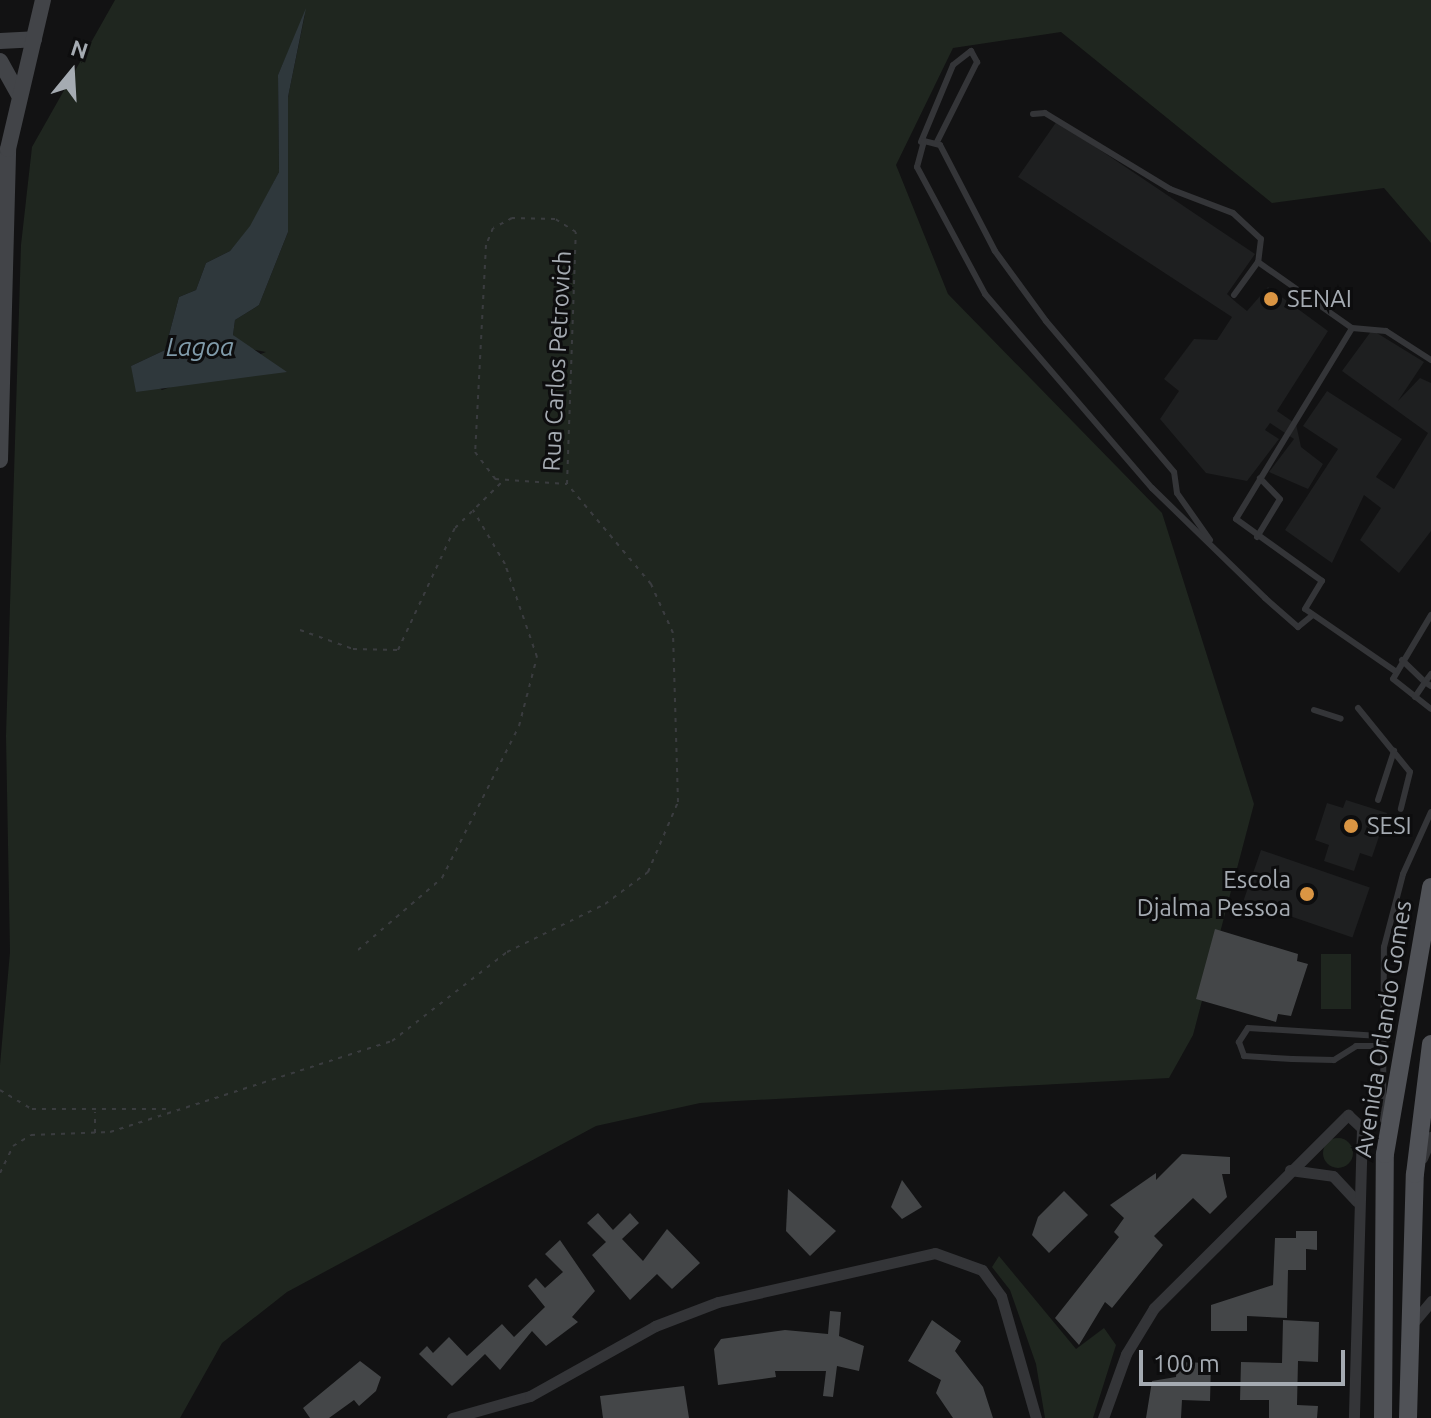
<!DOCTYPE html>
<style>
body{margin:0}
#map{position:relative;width:1431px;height:1418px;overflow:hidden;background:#121213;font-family:Ubuntu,sans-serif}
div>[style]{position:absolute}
.built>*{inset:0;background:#1e1f20;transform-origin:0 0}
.green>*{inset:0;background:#1f261f;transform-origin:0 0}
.round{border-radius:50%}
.water>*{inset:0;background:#2f383c}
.building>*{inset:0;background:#444648}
.path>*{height:2px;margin-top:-1px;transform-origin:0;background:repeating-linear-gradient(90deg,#3a3c3f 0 4px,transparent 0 10px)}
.lane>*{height:6px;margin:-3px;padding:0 3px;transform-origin:3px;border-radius:3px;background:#343538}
.street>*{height:11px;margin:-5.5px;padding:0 5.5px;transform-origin:5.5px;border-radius:5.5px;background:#343538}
.secondary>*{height:16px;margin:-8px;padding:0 8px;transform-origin:8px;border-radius:8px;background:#424448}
.primary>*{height:18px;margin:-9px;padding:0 9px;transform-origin:9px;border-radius:9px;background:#505257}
.dots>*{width:22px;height:22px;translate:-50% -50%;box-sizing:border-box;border:4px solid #0d0d0e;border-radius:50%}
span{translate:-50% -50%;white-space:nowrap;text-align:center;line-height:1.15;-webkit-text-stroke:6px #0d0d0e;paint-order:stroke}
.poi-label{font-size:24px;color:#a5abb2}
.left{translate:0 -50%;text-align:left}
.right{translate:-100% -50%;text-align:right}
.street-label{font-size:24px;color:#a5abb2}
.water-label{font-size:26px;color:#809baa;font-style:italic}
.north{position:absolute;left:32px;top:32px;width:80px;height:80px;-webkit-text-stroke:6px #0d0d0e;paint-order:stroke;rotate:18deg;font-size:22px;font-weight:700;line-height:32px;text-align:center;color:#a5abb2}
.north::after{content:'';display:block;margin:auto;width:28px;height:36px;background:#a5abb2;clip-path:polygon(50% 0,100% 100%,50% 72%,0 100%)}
.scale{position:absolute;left:1139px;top:1350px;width:206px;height:36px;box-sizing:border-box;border:4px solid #a5abb2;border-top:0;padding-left:10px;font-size:24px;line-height:28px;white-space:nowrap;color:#a5abb2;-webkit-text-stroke:6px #0d0d0e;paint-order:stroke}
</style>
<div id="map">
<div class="built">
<div style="clip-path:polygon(1057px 121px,1255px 254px,1227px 294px,1237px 303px,1247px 311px,1268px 287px,1328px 331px,1277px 411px,1296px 424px,1301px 447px,1323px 464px,1308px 489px,1269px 472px,1294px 439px,1270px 423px,1265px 430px,1279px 439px,1247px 481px,1206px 473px,1160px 419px,1179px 391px,1164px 379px,1194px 339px,1217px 340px,1232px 317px,1018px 177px)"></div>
<div style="clip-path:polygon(1372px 330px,1424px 362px,1398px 401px,1420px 378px,1431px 383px,1431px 531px,1399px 573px,1360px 540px,1381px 508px,1364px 495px,1332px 563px,1285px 530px,1338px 449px,1303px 426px,1327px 391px,1402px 439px,1376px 477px,1394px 489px,1428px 433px,1342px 371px)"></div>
<div style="clip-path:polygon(1346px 800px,1387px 813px,1372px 857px,1360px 853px,1354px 871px,1324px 861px,1329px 845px,1315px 840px,1327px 803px,1343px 808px)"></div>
<div style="left:1261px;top:850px;width:115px;height:53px;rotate:19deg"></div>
</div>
<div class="green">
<div style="clip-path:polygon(evenodd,115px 0,1431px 0,1431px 243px,1384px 188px,1272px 203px,1061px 32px,953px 48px,896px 165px,948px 294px,1162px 513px,1254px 804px,1193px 1035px,1169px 1078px,700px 1103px,596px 1126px,287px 1292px,222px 1343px,180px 1418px,0 1418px,0 1065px,10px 952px,6px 736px,21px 245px,32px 147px,115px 0,305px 14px,288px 97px,288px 232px,259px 305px,235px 320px,233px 335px,245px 348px,266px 352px,162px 390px,131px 366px,165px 350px,179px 297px,196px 290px,206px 263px,230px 251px,251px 226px,279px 172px,278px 75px,305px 14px)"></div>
<div style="left:1321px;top:954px;width:30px;height:55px"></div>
<div class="round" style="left:1323px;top:1138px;width:30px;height:30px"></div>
<div style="clip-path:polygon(999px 1256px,1076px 1349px,1104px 1328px,1116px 1345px,1093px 1418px,1045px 1418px,1036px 1364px,1010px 1290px,992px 1267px)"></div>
</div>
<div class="water">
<div style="clip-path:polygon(306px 8px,288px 97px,288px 232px,259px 305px,235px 320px,233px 335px,287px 372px,136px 392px,131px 366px,165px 350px,179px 297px,196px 290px,206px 263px,230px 251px,250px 226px,279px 172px,278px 75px)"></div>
</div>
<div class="building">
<div style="clip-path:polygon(1215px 929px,1298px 954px,1297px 961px,1308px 964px,1291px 1016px,1278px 1014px,1276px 1022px,1196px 999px)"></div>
<div style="clip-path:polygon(1182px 1154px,1230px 1157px,1230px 1174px,1222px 1174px,1227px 1197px,1210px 1214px,1193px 1198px,1154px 1236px,1163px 1245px,1112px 1308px,1105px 1302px,1079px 1345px,1055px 1318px,1119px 1237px,1114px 1232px,1124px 1218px,1110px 1205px,1156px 1173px,1156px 1180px)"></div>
<div style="clip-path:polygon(902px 1180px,922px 1207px,902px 1219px,891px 1207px)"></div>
<div style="clip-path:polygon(788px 1189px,836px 1231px,810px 1256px,786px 1231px)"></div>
<div style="clip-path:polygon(1064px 1191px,1088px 1215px,1049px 1253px,1032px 1235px,1038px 1217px)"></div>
<div style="clip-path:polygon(598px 1213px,613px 1230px,630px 1213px,639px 1223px,622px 1239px,643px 1261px,667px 1229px,700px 1263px,672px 1289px,657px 1274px,630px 1300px,592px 1255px,606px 1242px,587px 1223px)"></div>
<div style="clip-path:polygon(1296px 1231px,1317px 1231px,1317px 1250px,1306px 1249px,1306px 1270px,1288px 1270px,1287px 1318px,1247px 1316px,1247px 1331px,1211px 1331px,1211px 1305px,1273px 1285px,1275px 1238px,1296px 1238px)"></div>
<div style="clip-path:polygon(560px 1240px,595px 1291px,572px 1317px,578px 1322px,546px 1346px,532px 1331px,500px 1370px,485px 1354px,452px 1386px,419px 1354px,427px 1346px,433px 1353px,449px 1337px,467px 1356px,502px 1324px,514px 1337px,545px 1307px,528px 1286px,536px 1278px,545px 1288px,563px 1272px,545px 1254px)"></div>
<div style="clip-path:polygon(830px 1311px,841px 1312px,839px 1336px,864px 1346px,859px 1371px,837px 1366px,833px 1397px,823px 1396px,826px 1371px,775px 1371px,776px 1377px,718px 1385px,714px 1349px,721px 1339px,785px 1330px,828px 1334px)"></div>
<div style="clip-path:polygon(932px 1320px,961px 1341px,955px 1351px,983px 1387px,993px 1418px,953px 1418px,936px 1393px,941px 1380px,908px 1361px)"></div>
<div style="clip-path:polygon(1283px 1320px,1319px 1322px,1318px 1362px,1298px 1361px,1297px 1405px,1318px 1406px,1317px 1418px,1269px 1418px,1269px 1400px,1240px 1400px,1241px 1362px,1282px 1363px)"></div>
<div style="clip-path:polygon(360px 1361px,381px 1377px,376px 1391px,359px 1406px,354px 1400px,329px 1418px,310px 1418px,303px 1408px)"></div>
<div style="clip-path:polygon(1177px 1362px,1211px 1363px,1210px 1401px,1182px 1400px,1181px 1418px,1146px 1418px,1152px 1381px,1176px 1377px)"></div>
<div style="clip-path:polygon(684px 1386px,689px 1418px,603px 1418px,600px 1396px)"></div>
</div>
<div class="path">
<div style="left:300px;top:630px;width:56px;rotate:19.7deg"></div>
<div style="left:353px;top:649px;width:45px;rotate:1.3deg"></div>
<div style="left:398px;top:650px;width:135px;rotate:-65deg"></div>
<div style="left:455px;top:528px;width:66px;rotate:-44.4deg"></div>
<div style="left:358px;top:950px;width:111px;rotate:-40.6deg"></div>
<div style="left:442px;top:878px;width:170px;rotate:-63.1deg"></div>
<div style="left:519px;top:726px;width:71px;rotate:-75.4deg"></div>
<div style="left:537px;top:657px;width:98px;rotate:-109deg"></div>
<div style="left:505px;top:564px;width:63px;rotate:-120.7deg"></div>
<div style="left:0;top:1090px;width:37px;rotate:31deg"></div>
<div style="left:32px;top:1109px;width:140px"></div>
<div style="left:95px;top:1133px;width:21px;rotate:-90deg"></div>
<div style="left:0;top:1173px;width:30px;rotate:-64deg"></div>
<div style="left:13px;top:1146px;width:21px;rotate:-31deg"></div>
<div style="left:31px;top:1135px;width:79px;rotate:-2.2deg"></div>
<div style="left:110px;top:1132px;width:296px;rotate:-17.9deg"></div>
<div style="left:392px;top:1041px;width:145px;rotate:-37.7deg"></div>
<div style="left:507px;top:952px;width:109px;rotate:-26.1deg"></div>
<div style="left:605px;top:904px;width:54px;rotate:-36.7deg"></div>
<div style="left:648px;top:872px;width:76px;rotate:-66.8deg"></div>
<div style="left:678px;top:802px;width:169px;rotate:-91.7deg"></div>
<div style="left:673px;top:633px;width:54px;rotate:-114.2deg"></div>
<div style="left:651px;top:584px;width:131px;rotate:-130deg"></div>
<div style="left:567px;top:484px;width:252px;rotate:-88deg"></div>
<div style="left:576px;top:232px;width:25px;rotate:-148deg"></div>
<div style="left:555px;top:219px;width:43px;rotate:-178.7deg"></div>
<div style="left:512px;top:218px;width:21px;rotate:152deg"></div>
<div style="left:493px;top:228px;width:18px;rotate:112deg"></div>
<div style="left:486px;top:245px;width:207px;rotate:93deg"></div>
<div style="left:475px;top:452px;width:34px;rotate:53deg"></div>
<div style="left:495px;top:479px;width:72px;rotate:4deg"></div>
</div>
<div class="lane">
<div style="left:1033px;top:114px;width:12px;rotate:-5deg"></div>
<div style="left:1045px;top:113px;width:146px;rotate:31.3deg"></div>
<div style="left:1170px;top:189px;width:67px;rotate:20.9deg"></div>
<div style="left:1233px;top:213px;width:38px;rotate:43deg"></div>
<div style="left:1261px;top:239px;width:23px;rotate:97deg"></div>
<div style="left:921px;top:142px;width:83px;rotate:-67.4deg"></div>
<div style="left:953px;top:65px;width:23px;rotate:-38deg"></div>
<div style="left:971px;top:51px;width:13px;rotate:61deg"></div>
<div style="left:977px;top:62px;width:89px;rotate:116.6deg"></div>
<div style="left:1234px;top:295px;width:41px;rotate:-54deg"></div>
<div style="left:1258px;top:262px;width:115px;rotate:35.1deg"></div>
<div style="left:1257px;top:537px;width:44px;rotate:-58.8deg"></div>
<div style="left:1280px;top:499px;width:29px;rotate:-134deg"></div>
<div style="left:1210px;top:540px;width:57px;rotate:-125.1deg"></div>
<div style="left:1177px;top:493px;width:21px;rotate:-98deg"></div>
<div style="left:1174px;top:472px;width:198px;rotate:-130.3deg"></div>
<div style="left:1046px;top:321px;width:87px;rotate:-126.1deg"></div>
<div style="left:995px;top:251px;width:119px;rotate:-117.4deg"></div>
<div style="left:940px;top:145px;width:16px;rotate:-166deg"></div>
<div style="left:924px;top:141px;width:27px;rotate:105deg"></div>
<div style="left:917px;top:167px;width:144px;rotate:61.8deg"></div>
<div style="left:985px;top:294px;width:256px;rotate:49.3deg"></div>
<div style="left:1152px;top:488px;width:158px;rotate:44.2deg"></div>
<div style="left:1265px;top:598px;width:44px;rotate:41.3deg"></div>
<div style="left:1298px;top:627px;width:19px;rotate:-39deg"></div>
<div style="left:1431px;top:615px;width:74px;rotate:120.7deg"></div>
<div style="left:1393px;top:679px;width:48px;rotate:38.3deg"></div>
<div style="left:1402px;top:660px;width:32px;rotate:44deg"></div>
<div style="left:1425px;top:682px;width:10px;rotate:-53deg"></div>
<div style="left:1395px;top:671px;width:109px;rotate:-145.4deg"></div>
<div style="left:1305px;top:609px;width:33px;rotate:-59deg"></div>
<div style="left:1322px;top:581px;width:106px;rotate:-144.2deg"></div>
<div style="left:1236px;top:519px;width:223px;rotate:-58.7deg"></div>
<div style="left:1352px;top:328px;width:34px;rotate:5deg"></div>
<div style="left:1386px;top:331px;width:54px;rotate:32.8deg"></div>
<div style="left:1415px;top:697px;width:18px;rotate:-56deg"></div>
<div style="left:1425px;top:682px;width:7px;rotate:34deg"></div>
<div style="left:1358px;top:708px;width:82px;rotate:50.9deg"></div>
<div style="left:1410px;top:772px;width:38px;rotate:104deg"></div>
<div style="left:1314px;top:710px;width:28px;rotate:18deg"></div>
<div style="left:1378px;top:800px;width:52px;rotate:-71.9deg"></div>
<div style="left:1380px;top:1036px;width:132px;rotate:-176.5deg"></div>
<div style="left:1248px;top:1028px;width:17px;rotate:123deg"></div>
<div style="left:1239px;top:1042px;width:15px;rotate:70deg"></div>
<div style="left:1244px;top:1056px;width:48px;rotate:3.6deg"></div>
<div style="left:1292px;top:1059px;width:42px;rotate:1.4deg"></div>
<div style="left:1334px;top:1060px;width:26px;rotate:-32deg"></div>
<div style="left:1356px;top:1046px;width:25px"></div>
<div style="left:1383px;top:1120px;width:173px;rotate:-89.7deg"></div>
<div style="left:1384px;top:947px;width:75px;rotate:-75.4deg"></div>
<div style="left:1403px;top:874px;width:68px;rotate:-65.7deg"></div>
</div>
<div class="street">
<div style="left:1422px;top:1158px;width:23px;rotate:-67deg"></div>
<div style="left:1290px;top:1170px;width:43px;rotate:7.9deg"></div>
<div style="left:1333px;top:1176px;width:35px;rotate:47deg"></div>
<div style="left:1412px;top:1324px;width:30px;rotate:-50deg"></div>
<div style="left:452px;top:1418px;width:81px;rotate:-15.8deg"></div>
<div style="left:530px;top:1396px;width:143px;rotate:-29.2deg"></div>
<div style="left:655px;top:1326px;width:67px;rotate:-20.9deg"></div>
<div style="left:718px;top:1302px;width:222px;rotate:-12.7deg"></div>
<div style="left:935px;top:1253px;width:50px;rotate:19.9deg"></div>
<div style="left:982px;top:1270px;width:32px;rotate:54deg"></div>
<div style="left:1001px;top:1296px;width:127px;rotate:74deg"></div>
<div style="left:1103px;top:1418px;width:68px;rotate:-70.2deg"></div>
<div style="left:1126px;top:1354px;width:54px;rotate:-58.7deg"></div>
<div style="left:1154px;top:1308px;width:274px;rotate:-44.9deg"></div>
<div style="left:1348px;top:1115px;width:19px;rotate:43deg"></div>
<div style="left:1362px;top:1128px;width:290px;rotate:91.6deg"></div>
</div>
<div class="secondary">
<div style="left:0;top:41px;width:34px;rotate:-3deg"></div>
<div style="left:0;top:61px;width:38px;rotate:61deg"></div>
<div style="left:0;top:460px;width:311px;rotate:-88.5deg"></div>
<div style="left:8px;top:149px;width:153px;rotate:-76.8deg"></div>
</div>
<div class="primary">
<div style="left:1383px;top:1418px;width:264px;rotate:-89.6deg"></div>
<div style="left:1385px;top:1154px;width:271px;rotate:-80.2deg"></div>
<div style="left:1408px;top:1418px;width:244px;rotate:-88.4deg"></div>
<div style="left:1415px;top:1174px;width:131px;rotate:-83deg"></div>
</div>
<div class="dots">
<div style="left:1271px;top:299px;background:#da9543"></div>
<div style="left:1351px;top:826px;background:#da9543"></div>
<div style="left:1307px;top:894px;background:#da9543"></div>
</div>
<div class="poi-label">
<span class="left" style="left:1287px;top:299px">SENAI</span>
<span class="left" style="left:1367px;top:826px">SESI</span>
<span class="right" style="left:1291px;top:894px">Escola<br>Djalma Pessoa</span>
</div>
<div class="street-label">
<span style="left:557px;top:361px;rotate:-87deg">Rua Carlos Petrovich</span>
<span style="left:1383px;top:1029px;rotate:-81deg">Avenida Orlando Gomes</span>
</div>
<div class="water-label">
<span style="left:200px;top:347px">Lagoa</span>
</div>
<div class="north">N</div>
<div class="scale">100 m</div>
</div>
